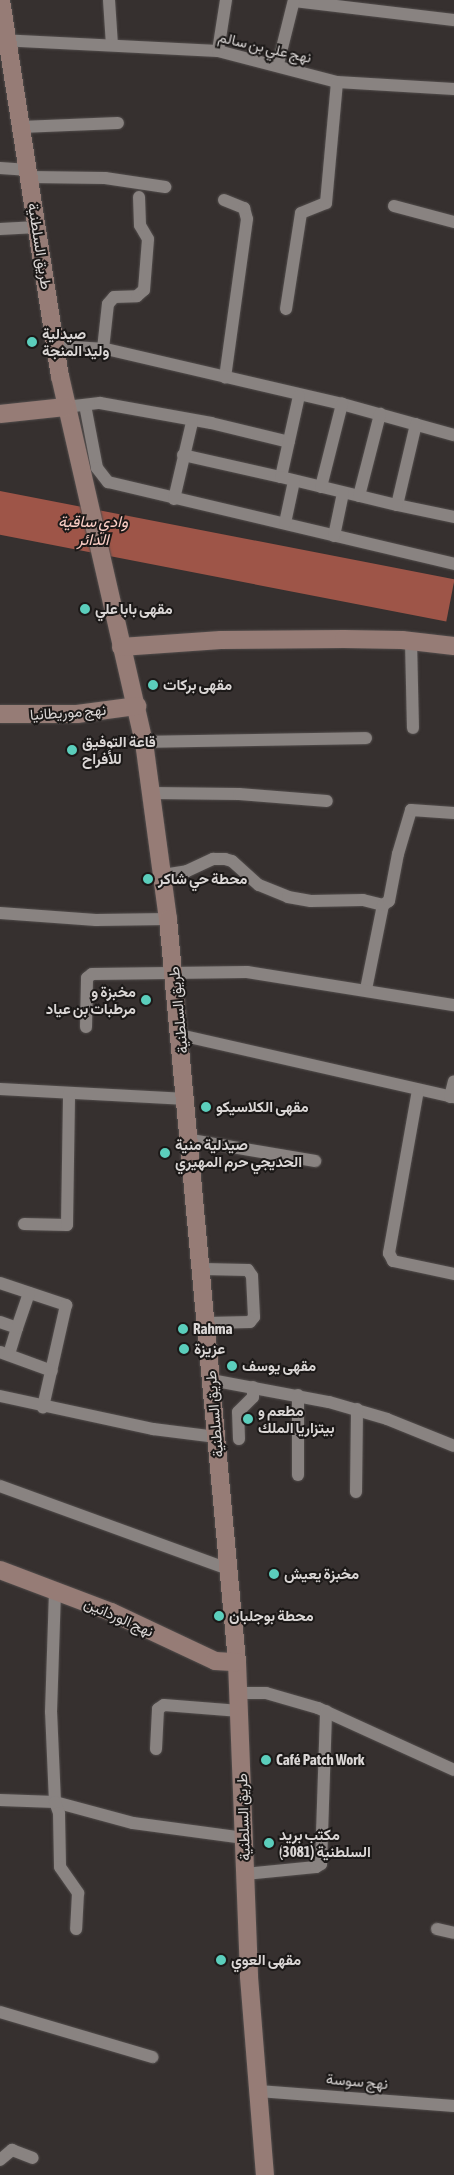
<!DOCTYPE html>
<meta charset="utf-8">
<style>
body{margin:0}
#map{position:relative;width:454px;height:2175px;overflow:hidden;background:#36302f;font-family:"Asap Condensed",Vazirmatn,sans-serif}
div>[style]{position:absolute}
.water>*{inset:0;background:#9e5548;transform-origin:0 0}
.roads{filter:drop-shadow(0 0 1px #524d4c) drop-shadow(0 0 1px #524d4c)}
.street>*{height:12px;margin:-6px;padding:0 6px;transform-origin:6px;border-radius:6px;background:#898381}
.secondary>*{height:18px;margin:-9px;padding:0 9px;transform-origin:9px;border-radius:9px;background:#967c76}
.dots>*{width:14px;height:14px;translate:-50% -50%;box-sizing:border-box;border:2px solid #1c1918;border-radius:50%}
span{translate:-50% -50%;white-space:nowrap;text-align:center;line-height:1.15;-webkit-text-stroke:4px #1c1918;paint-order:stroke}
.street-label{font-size:15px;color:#dad6d5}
.poi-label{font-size:15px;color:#dad6d5;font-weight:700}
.left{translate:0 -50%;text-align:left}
.right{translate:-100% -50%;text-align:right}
.water-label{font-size:16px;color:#fdd0c7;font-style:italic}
</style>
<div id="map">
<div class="water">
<div style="left:0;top:491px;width:463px;height:43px;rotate:11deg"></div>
</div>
<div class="roads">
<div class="street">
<div style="left:109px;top:0;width:45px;rotate:86.2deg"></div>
<div style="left:294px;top:1px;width:161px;rotate:6.8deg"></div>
<div style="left:0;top:40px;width:218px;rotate:2.9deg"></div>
<div style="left:218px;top:51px;width:123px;rotate:14.6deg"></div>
<div style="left:337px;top:82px;width:117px;rotate:3.4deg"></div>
<div style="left:218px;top:51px;width:52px;rotate:-81.1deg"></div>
<div style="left:278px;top:64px;width:66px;rotate:-76deg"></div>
<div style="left:21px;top:127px;width:97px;rotate:-2.4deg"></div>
<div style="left:0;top:168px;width:29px;rotate:4deg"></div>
<div style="left:30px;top:177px;width:75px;rotate:0.8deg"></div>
<div style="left:105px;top:178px;width:61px;rotate:8.5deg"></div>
<div style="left:224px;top:200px;width:22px;rotate:22deg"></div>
<div style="left:244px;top:208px;width:11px;rotate:75deg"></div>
<div style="left:247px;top:219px;width:160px;rotate:97.9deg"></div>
<div style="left:394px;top:206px;width:62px;rotate:14.9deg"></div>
<div style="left:0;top:229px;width:37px;rotate:-3deg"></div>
<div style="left:286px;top:309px;width:97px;rotate:-81.1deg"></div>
<div style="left:301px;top:213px;width:27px;rotate:-22deg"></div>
<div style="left:326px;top:203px;width:121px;rotate:-84.8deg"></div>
<div style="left:56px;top:346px;width:50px;rotate:3.4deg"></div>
<div style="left:106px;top:349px;width:242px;rotate:13.1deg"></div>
<div style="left:342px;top:404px;width:116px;rotate:15.5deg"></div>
<div style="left:103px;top:349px;width:45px;rotate:-83.7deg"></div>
<div style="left:108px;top:304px;width:9px;rotate:-49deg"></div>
<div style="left:114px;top:297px;width:23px;rotate:-2deg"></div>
<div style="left:137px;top:296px;width:9px;rotate:-41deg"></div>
<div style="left:144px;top:290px;width:51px;rotate:-85.5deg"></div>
<div style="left:148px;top:239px;width:16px;rotate:-120deg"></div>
<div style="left:140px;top:225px;width:28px;rotate:-92deg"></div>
<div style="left:85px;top:405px;width:64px;rotate:79.2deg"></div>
<div style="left:97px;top:468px;width:18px;rotate:52deg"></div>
<div style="left:108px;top:482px;width:356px;rotate:13.3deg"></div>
<div style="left:66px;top:407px;width:34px;rotate:-7deg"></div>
<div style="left:100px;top:403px;width:113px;rotate:10.2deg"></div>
<div style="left:211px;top:423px;width:80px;rotate:13.7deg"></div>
<div style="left:416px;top:424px;width:83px;rotate:103.2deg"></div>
<div style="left:397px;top:505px;width:58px;rotate:11.9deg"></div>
<div style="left:183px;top:455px;width:100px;rotate:12.7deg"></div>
<div style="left:281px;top:477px;width:83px;rotate:-77.5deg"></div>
<div style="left:281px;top:477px;width:119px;rotate:13.6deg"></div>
<div style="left:321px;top:487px;width:86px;rotate:-75.8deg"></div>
<div style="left:359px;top:496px;width:85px;rotate:-75.6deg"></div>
<div style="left:174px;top:499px;width:79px;rotate:-76.8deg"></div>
<div style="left:285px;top:523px;width:43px;rotate:-77.9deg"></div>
<div style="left:334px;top:536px;width:44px;rotate:-78.2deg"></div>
<div style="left:411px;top:641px;width:87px;rotate:88.7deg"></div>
<div style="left:144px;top:742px;width:222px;rotate:-1deg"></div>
<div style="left:152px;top:793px;width:87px;rotate:0.7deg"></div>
<div style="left:239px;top:794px;width:88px;rotate:4.5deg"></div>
<div style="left:163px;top:875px;width:24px;rotate:-9deg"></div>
<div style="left:187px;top:871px;width:29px;rotate:-25deg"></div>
<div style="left:213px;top:859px;width:12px"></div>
<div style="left:225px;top:859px;width:7px;rotate:16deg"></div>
<div style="left:232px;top:861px;width:36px;rotate:42deg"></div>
<div style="left:259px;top:885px;width:31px;rotate:22deg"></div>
<div style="left:288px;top:897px;width:23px;rotate:10deg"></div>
<div style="left:311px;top:901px;width:52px;rotate:-1.1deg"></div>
<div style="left:363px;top:900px;width:21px;rotate:14deg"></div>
<div style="left:383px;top:905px;width:86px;rotate:101.4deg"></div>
<div style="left:383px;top:905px;width:7px;rotate:-34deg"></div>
<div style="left:389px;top:901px;width:48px;rotate:-79.2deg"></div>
<div style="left:398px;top:854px;width:46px;rotate:-73.5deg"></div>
<div style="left:411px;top:810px;width:43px;rotate:4deg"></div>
<div style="left:0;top:913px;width:96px;rotate:4.2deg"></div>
<div style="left:96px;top:920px;width:72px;rotate:-0.8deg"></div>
<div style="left:86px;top:1027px;width:49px;rotate:-88.8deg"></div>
<div style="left:87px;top:978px;width:6px;rotate:-39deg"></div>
<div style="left:92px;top:974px;width:155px;rotate:-0.7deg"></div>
<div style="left:247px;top:972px;width:210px;rotate:9.1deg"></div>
<div style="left:180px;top:1035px;width:281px;rotate:12.8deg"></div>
<div style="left:0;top:1089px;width:187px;rotate:3.1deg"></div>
<div style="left:418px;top:1090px;width:166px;rotate:100.1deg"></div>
<div style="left:389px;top:1253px;width:9px;rotate:63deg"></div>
<div style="left:393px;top:1261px;width:62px;rotate:12deg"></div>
<div style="left:450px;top:1097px;width:16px;rotate:-76deg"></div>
<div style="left:191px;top:1140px;width:126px;rotate:9.6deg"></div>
<div style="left:24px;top:1224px;width:43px;rotate:1.3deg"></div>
<div style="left:67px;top:1225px;width:132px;rotate:-89.1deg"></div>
<div style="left:203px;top:1269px;width:45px;rotate:1.3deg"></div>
<div style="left:248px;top:1270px;width:7px;rotate:56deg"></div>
<div style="left:252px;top:1276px;width:41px;rotate:87.2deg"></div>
<div style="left:254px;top:1317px;width:6px;rotate:129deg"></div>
<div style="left:250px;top:1322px;width:43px;rotate:178.7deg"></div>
<div style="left:0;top:1283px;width:70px;rotate:18.4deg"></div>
<div style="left:66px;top:1305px;width:105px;rotate:102.7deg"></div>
<div style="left:0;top:1322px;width:18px;rotate:19deg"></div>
<div style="left:17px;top:1328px;width:28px;rotate:107deg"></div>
<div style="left:17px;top:1328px;width:37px;rotate:-71deg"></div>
<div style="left:0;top:1352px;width:55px;rotate:20.1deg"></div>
<div style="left:211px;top:1380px;width:120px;rotate:10.6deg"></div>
<div style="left:329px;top:1402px;width:60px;rotate:16.3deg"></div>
<div style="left:387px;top:1419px;width:72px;rotate:21.9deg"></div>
<div style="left:0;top:1396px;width:157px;rotate:12.2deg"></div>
<div style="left:153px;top:1429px;width:64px;rotate:7.2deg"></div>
<div style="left:239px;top:1439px;width:27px;rotate:-92deg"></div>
<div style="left:238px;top:1412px;width:21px;rotate:-45deg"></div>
<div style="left:253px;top:1397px;width:10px;rotate:-90deg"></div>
<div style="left:298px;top:1475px;width:80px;rotate:-90deg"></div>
<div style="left:0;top:1486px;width:243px;rotate:20deg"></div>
<div style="left:356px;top:1492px;width:83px;rotate:-89.3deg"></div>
<div style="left:239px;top:1693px;width:27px"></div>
<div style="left:266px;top:1693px;width:54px;rotate:16.1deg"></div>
<div style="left:318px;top:1708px;width:149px;rotate:24.5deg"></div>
<div style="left:156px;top:1749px;width:40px;rotate:-87.1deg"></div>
<div style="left:158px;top:1709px;width:7px;rotate:-34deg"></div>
<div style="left:164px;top:1705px;width:76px;rotate:4.5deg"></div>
<div style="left:0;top:1800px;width:55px;rotate:2.1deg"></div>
<div style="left:55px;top:1802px;width:90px;rotate:-92.5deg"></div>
<div style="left:51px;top:1712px;width:123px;rotate:-88.1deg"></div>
<div style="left:55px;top:1802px;width:81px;rotate:15.1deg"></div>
<div style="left:133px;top:1823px;width:112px;rotate:7.7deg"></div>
<div style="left:55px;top:1802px;width:12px;rotate:70deg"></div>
<div style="left:59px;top:1813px;width:54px;rotate:88.9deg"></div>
<div style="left:60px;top:1867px;width:32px;rotate:55deg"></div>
<div style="left:78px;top:1893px;width:36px;rotate:93deg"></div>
<div style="left:245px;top:1874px;width:71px;rotate:-5.6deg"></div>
<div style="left:316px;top:1867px;width:6px;rotate:-31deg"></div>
<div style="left:321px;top:1864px;width:153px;rotate:-88.1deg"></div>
<div style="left:437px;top:1929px;width:17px;rotate:13deg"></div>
<div style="left:0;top:2012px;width:159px;rotate:16.5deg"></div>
<div style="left:258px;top:2091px;width:197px;rotate:4.4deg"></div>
<div style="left:0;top:2160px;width:16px;rotate:-40deg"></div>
<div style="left:12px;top:2150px;width:22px;rotate:21deg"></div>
</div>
<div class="secondary">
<div style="left:1px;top:0;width:381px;rotate:81.1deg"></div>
<div style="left:60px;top:376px;width:376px;rotate:77.1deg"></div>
<div style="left:144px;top:742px;width:179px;rotate:82.3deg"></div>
<div style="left:168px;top:919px;width:746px;rotate:84.69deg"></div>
<div style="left:237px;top:1662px;width:315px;rotate:87.8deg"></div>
<div style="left:249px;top:1977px;width:199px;rotate:85.4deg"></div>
<div style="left:0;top:414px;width:66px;rotate:-6.1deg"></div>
<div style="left:121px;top:647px;width:100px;rotate:-4deg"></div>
<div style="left:221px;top:640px;width:123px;rotate:-0.5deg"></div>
<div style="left:344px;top:639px;width:58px;rotate:1deg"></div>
<div style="left:402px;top:640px;width:52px;rotate:6.6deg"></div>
<div style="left:0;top:714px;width:77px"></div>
<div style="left:77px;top:714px;width:61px;rotate:-7.6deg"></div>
<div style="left:0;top:1570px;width:119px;rotate:20.7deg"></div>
<div style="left:111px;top:1612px;width:115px;rotate:25.2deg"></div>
<div style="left:215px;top:1661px;width:22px;rotate:3deg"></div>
</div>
</div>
<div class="dots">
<div style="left:32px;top:342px;background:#5bcebc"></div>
<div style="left:85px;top:609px;background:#5bcebc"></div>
<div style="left:153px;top:685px;background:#5bcebc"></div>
<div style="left:72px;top:750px;background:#5bcebc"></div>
<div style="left:148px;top:879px;background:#5bcebc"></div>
<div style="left:146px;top:1000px;background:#5bcebc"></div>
<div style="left:206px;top:1107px;background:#5bcebc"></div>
<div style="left:165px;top:1153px;background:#5bcebc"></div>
<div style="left:183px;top:1329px;background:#5bcebc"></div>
<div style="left:184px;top:1349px;background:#5bcebc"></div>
<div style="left:232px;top:1366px;background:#5bcebc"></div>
<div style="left:248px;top:1419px;background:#5bcebc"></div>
<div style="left:274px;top:1574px;background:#5bcebc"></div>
<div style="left:219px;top:1616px;background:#5bcebc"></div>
<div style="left:266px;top:1760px;background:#5bcebc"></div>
<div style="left:269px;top:1843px;background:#5bcebc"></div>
<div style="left:221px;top:1960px;background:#5bcebc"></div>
</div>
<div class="street-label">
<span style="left:265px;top:47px;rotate:13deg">نهج علي بن سالم</span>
<span style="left:40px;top:246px;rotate:81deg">طريق السلطنية</span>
<span style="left:68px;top:712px;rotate:-4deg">نهج موريطانيا</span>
<span style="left:178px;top:1010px;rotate:-96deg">طريق السلطنية</span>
<span style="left:214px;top:1414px;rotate:-95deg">طريق السلطنية</span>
<span style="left:119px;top:1617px;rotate:24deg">نهج الوردانين</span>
<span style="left:243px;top:1817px;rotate:-92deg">طريق السلطنية</span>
<span style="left:357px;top:2081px;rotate:5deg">نهج سوسة</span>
</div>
<div class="poi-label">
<span class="left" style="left:42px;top:342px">صيدلية<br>وليد المنجة</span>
<span class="left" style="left:95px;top:609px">مقهى بابا علي</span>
<span class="left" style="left:163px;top:685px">مقهى بركات</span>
<span class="left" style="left:82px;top:750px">قاعة التوفيق<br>للأفراح</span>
<span class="left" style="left:158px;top:879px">محطة حي شاكر</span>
<span class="right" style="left:136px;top:1000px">مخبزة و<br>مرطبات بن عياد</span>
<span class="left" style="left:216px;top:1107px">مقهى الكلاسيكو</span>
<span class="left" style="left:175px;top:1153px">صيدلية منية<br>الحديجي حرم المهيري</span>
<span class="left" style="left:193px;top:1329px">Rahma</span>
<span class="left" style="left:194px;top:1349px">عزيزة</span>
<span class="left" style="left:242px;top:1366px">مقهى يوسف</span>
<span class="left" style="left:258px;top:1419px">مطعم و<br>بيتزاريا الملك</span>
<span class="left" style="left:284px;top:1574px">مخبزة يعيش</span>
<span class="left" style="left:229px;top:1616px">محطة بوجلبان</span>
<span class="left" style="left:276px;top:1760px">Café Patch Work</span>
<span class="left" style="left:279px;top:1843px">مكتب بريد<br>السلطنية (3081)</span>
<span class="left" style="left:231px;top:1960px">مقهى العوي</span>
</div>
<div class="water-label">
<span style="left:93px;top:530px">وادي ساقية<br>الدائر</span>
</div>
</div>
